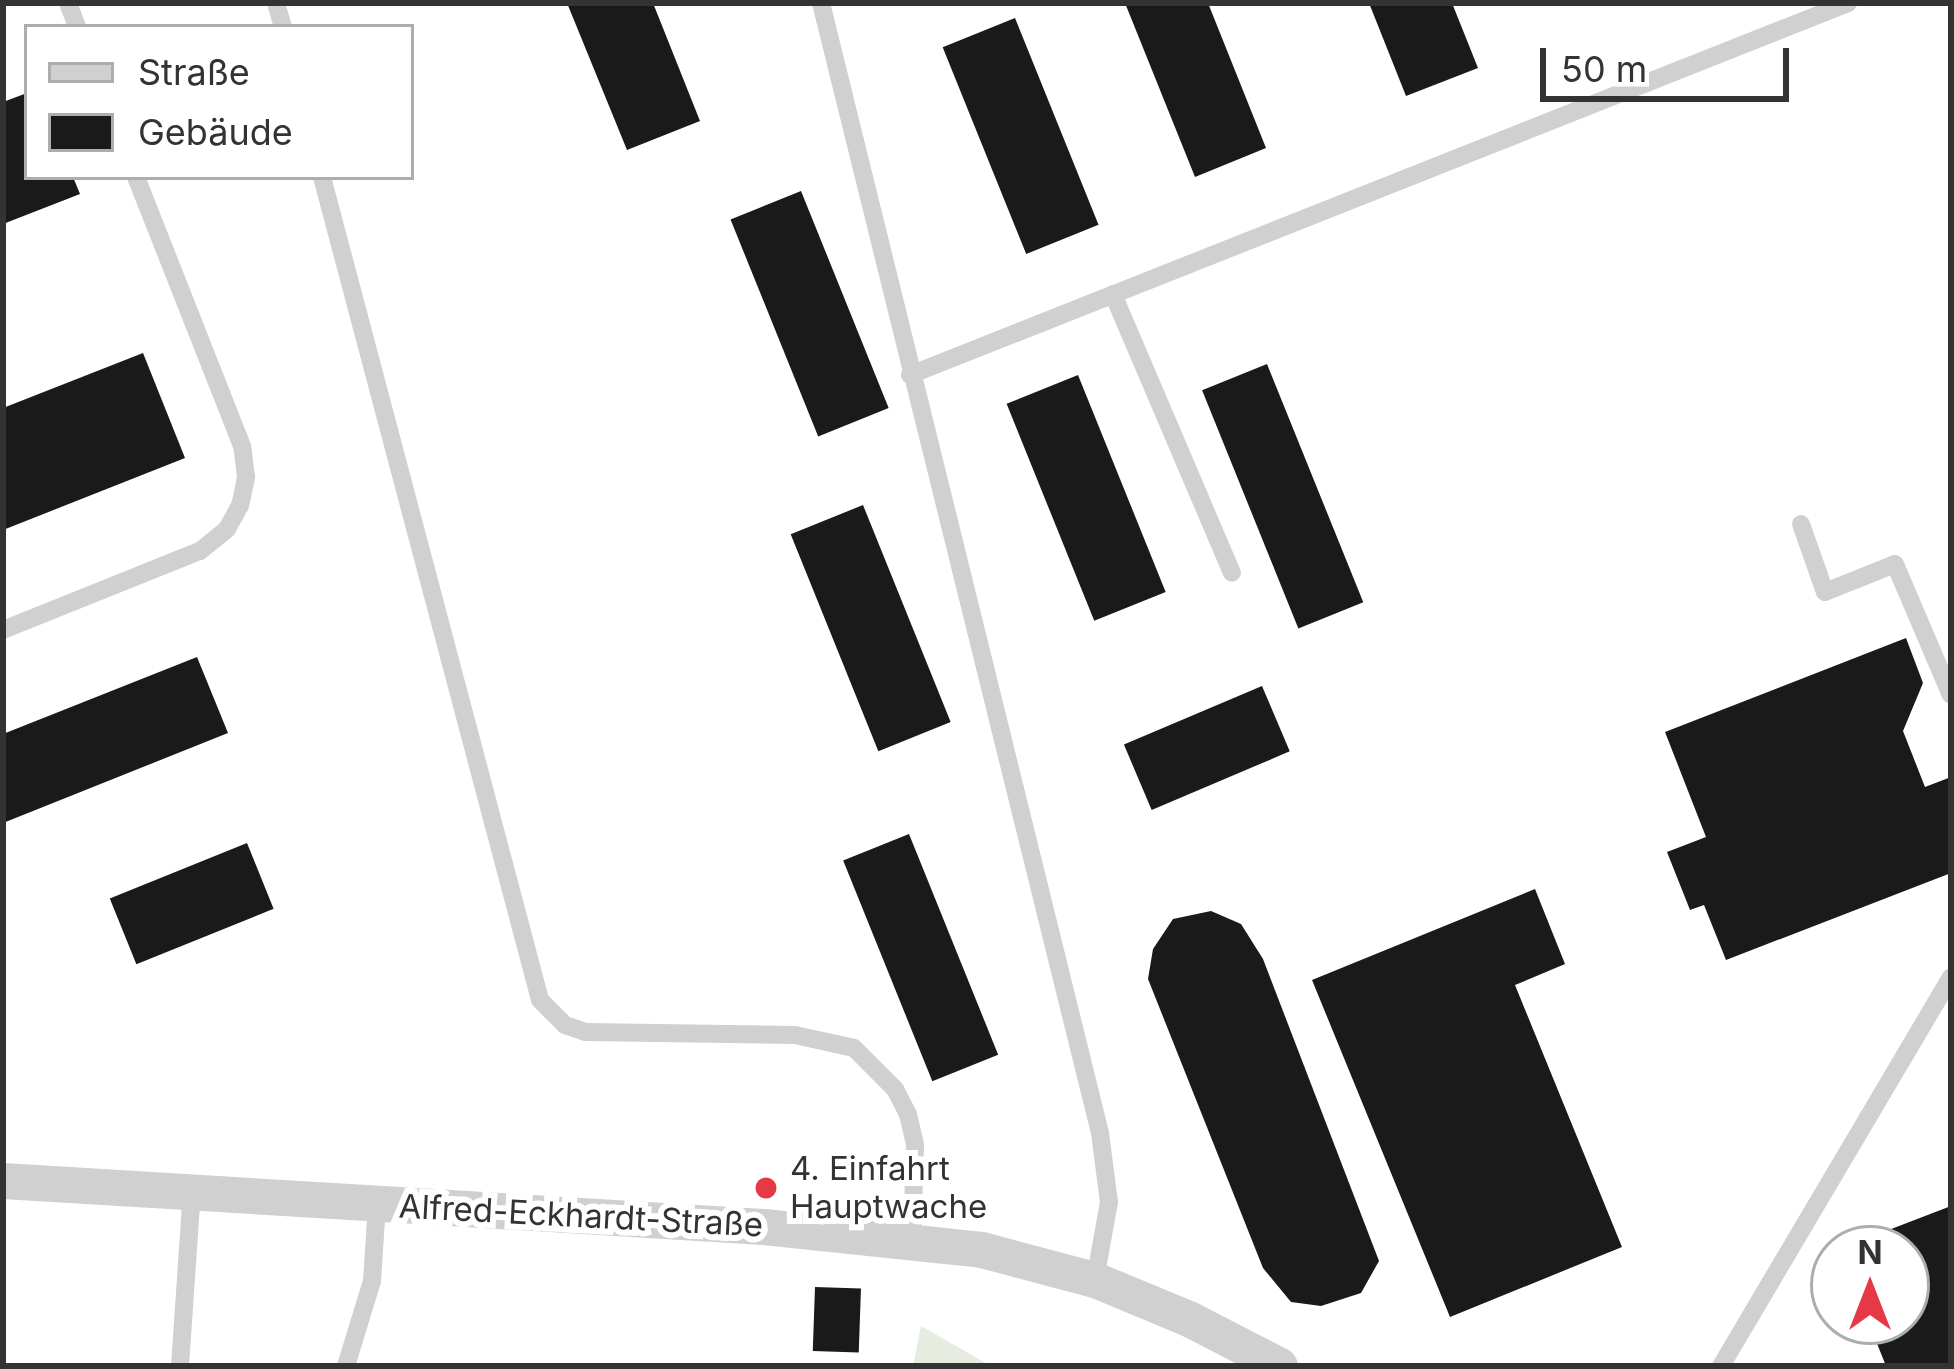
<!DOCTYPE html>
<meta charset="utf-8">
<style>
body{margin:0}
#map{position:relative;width:1954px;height:1369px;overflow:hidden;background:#fff;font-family:Inter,sans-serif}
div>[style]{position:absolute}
.green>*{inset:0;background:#e6ecdf}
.building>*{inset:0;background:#1a1a1a;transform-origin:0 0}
.lane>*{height:18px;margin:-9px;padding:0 9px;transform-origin:9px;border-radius:9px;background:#d0d0d0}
.street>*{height:36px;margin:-18px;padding:0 18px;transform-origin:18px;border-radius:18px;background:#d0d0d0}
.dots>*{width:33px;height:33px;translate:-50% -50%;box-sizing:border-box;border:6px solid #fff;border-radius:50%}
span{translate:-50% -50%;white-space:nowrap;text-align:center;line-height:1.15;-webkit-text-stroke:12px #fff;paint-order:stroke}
.poi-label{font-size:33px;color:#333}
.left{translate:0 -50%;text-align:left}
.street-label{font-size:33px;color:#333}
.frame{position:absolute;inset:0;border:6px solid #333;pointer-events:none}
.legend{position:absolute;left:24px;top:24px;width:390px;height:156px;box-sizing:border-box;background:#fff;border:3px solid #adadad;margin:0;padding:15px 21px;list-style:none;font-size:36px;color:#333}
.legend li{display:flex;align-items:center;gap:24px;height:60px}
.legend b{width:60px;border:3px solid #adadad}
.north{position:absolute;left:1810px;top:1225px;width:120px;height:120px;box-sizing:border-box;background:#fff;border:3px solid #adadad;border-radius:50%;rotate:0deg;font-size:33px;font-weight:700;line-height:48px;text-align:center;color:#333}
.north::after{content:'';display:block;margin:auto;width:42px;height:54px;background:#e63946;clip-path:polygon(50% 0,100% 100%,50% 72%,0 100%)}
.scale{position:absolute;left:1540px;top:48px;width:249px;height:54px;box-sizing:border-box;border:6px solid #333;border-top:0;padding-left:15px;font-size:36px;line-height:42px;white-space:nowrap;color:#333;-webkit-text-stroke:9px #fff;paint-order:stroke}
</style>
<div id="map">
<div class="green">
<div style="clip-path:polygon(921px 1326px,991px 1366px,913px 1366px)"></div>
</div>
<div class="building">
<div style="clip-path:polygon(567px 3px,653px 3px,700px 121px,627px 150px)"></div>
<div style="clip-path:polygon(1125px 3px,1208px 3px,1266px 148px,1195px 177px)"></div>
<div style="clip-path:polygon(1369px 3px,1452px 3px,1478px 68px,1406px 96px)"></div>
<div style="left:1015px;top:18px;width:223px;height:78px;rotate:68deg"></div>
<div style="clip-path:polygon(27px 93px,27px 177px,73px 177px,80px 194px,3px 224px,3px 102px)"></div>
<div style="left:801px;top:191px;width:234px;height:76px;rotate:68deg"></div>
<div style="clip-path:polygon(143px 353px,185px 458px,3px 530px,3px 408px)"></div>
<div style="left:1267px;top:364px;width:257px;height:70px;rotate:68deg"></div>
<div style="left:1078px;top:375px;width:234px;height:77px;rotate:68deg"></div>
<div style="left:863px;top:505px;width:234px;height:78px;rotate:68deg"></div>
<div style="clip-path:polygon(1906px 638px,1923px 683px,1903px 731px,1925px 787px,1951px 777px,1951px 873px,1726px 960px,1704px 905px,1690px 910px,1667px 852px,1706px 837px,1665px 732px)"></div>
<div style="clip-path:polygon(197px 657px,228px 733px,3px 823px,3px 734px)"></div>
<div style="left:1262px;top:686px;width:71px;height:150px;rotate:67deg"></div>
<div style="left:909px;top:834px;width:238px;height:71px;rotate:68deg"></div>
<div style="left:247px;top:843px;width:71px;height:148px;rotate:68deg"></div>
<div style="clip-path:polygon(1535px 889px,1565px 964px,1515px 985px,1622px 1247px,1450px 1317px,1312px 980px)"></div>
<div style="clip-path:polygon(1211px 911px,1241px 924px,1263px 959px,1379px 1261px,1361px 1293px,1321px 1306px,1291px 1302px,1263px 1268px,1148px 979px,1153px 949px,1173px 919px)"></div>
<div style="clip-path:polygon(1951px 1206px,1951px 1366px,1886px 1366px,1868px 1321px,1906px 1321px,1906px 1249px,1863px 1249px,1860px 1241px)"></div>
<div style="left:815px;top:1287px;width:46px;height:64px;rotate:2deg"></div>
</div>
<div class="lane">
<div style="left:68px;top:3px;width:26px;rotate:69deg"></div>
<div style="left:276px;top:3px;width:25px;rotate:74deg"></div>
<div style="left:821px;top:3px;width:1164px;rotate:76.13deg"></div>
<div style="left:1100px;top:1133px;width:70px;rotate:82.6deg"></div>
<div style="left:1109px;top:1202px;width:79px;rotate:100.2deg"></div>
<div style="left:322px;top:177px;width:851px;rotate:75.16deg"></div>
<div style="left:540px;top:1000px;width:35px;rotate:45deg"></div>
<div style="left:565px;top:1025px;width:21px;rotate:19deg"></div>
<div style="left:585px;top:1032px;width:210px;rotate:0.8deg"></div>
<div style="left:795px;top:1035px;width:60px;rotate:12.4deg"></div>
<div style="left:854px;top:1048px;width:58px;rotate:45deg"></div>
<div style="left:895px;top:1089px;width:28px;rotate:63deg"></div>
<div style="left:908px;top:1114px;width:32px;rotate:77deg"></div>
<div style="left:915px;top:1145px;width:96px;rotate:91.8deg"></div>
<div style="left:1113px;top:294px;width:303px;rotate:66.9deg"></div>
<div style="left:910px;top:375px;width:1009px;rotate:-21.63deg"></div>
<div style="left:1801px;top:524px;width:72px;rotate:70.6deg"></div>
<div style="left:1825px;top:592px;width:75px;rotate:-21.8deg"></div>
<div style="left:1895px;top:564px;width:142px;rotate:66.9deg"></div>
<div style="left:3px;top:630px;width:212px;rotate:-21.9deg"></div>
<div style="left:200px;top:551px;width:35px;rotate:-39deg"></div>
<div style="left:227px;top:529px;width:26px;rotate:-61deg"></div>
<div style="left:240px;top:506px;width:30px;rotate:-78deg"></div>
<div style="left:246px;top:477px;width:31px;rotate:-97deg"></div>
<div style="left:242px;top:446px;width:289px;rotate:-111.5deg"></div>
<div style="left:180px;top:1366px;width:174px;rotate:-86.1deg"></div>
<div style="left:346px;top:1366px;width:89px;rotate:-73deg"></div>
<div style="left:372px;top:1281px;width:77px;rotate:-86.3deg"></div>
<div style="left:1721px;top:1366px;width:452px;rotate:-59.4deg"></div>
</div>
<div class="street">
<div style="left:3px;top:1181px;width:762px;rotate:3.46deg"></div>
<div style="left:764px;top:1227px;width:219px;rotate:6deg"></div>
<div style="left:982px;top:1250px;width:117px;rotate:14.9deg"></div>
<div style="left:1095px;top:1280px;width:104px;rotate:22.6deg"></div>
<div style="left:1191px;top:1320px;width:100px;rotate:27.3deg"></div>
</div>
<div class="dots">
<div style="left:766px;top:1188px;background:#e63946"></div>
</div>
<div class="poi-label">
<span class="left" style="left:790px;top:1188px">4. Einfahrt<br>Hauptwache</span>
</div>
<div class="street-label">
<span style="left:581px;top:1216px;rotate:3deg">Alfred-Eckhardt-Straße</span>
</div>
<div class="frame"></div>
<ul class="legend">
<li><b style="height:15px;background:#d0d0d0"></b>Straße</li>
<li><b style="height:33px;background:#1a1a1a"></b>Gebäude</li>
</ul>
<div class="north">N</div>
<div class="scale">50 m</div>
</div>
